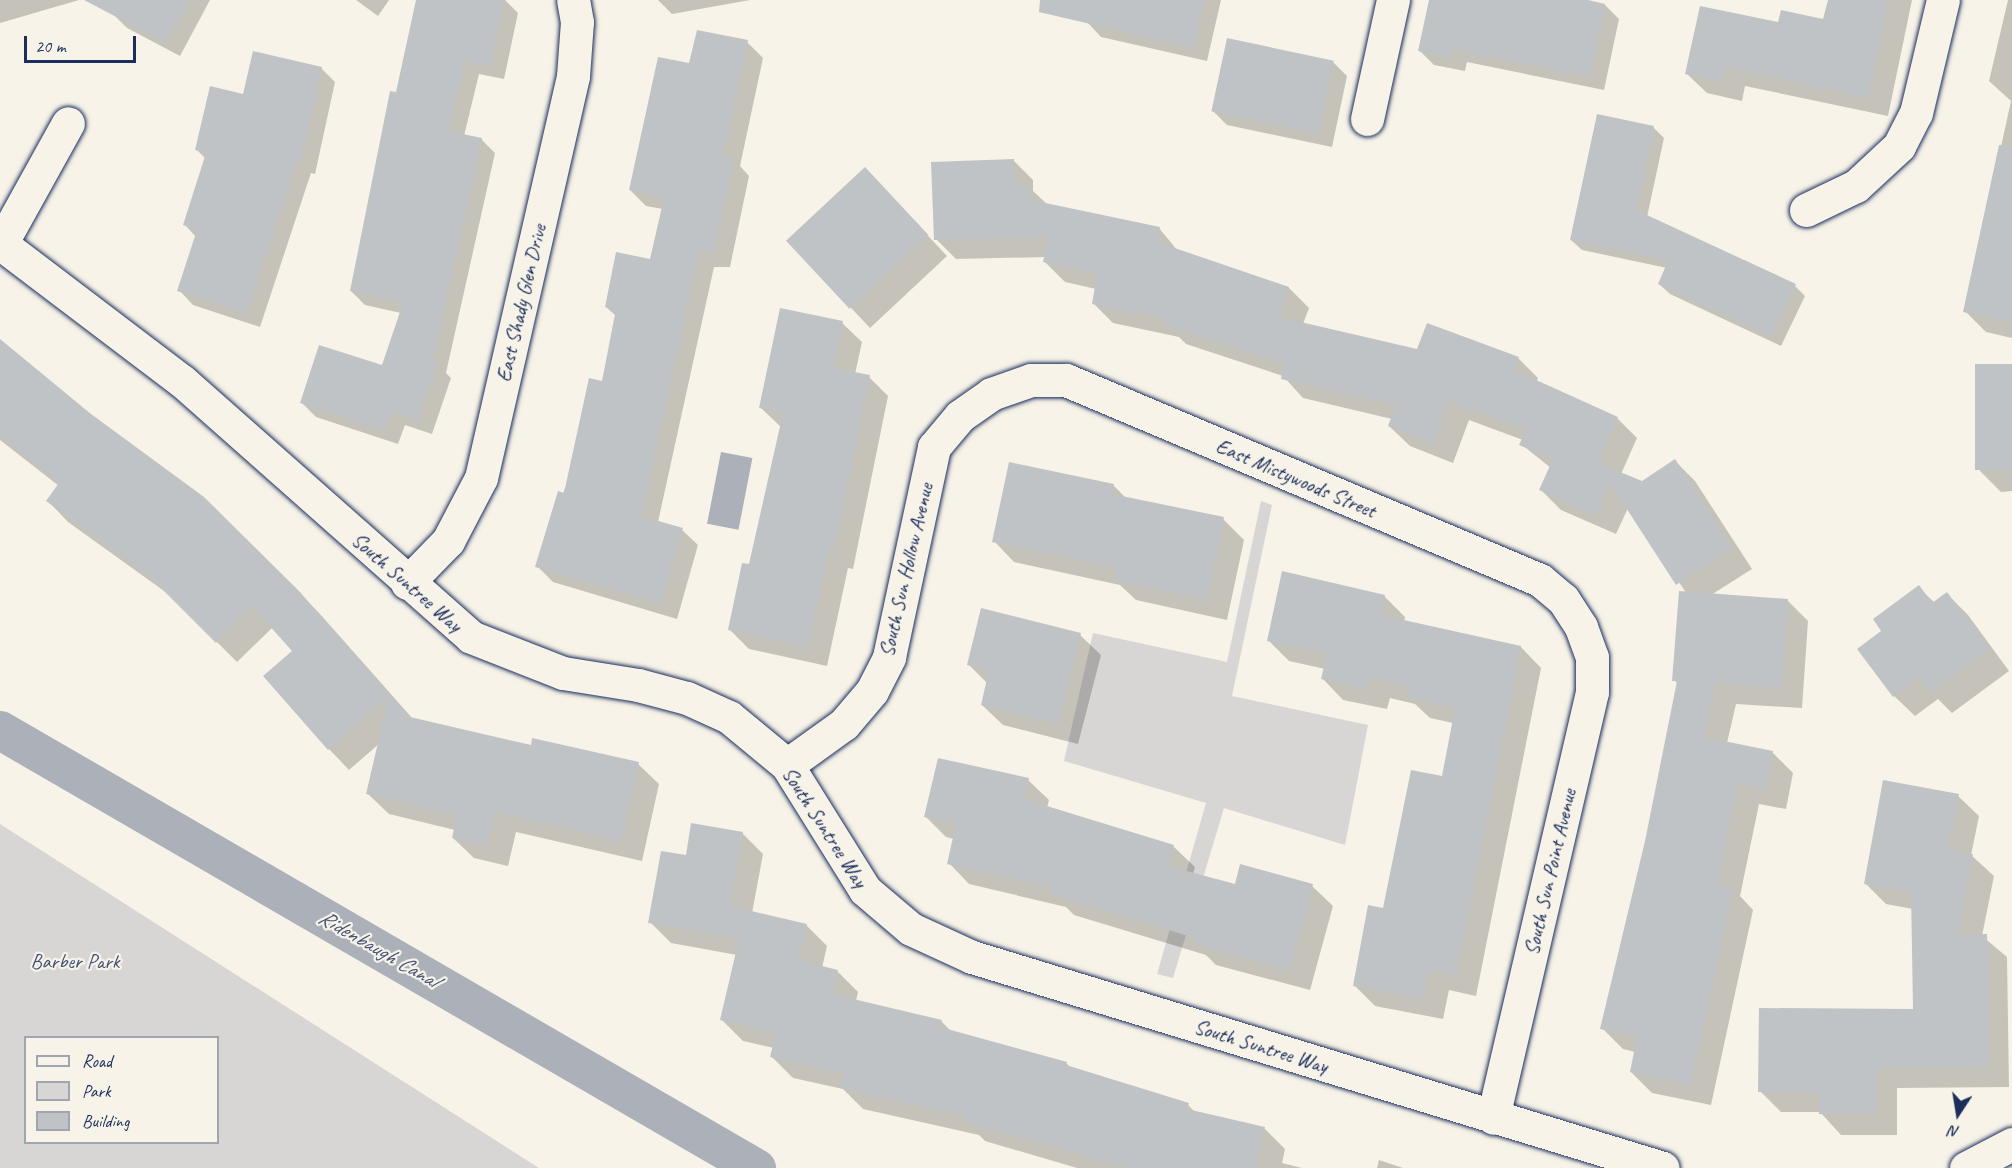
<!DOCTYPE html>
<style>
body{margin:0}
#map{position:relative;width:2012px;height:1168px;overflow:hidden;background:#f7f3e8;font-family:Caveat,sans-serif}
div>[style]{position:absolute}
.green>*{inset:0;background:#d7d6d4}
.water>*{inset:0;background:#acb0b9;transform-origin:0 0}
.shadow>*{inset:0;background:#0003}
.canal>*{height:39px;margin:-19.5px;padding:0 19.5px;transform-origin:19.5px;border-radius:19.5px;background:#acb0b9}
.building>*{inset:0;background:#c0c3c5;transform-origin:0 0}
.roads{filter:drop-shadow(0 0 2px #1b2f5e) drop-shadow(0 0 2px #1b2f5e)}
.minor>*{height:33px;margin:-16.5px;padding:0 16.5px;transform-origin:16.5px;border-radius:16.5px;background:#f7f3e8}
span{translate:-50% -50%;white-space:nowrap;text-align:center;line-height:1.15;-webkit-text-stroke:4.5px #f7f3e8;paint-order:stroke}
.street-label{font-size:21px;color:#1b2f5e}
.park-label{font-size:21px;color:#415076}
.water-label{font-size:22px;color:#465679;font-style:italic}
.legend{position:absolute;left:24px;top:1036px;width:195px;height:108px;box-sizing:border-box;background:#f7f3e8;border:2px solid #9fa5b1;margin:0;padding:8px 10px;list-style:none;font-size:18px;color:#1b2f5e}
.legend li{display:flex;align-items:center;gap:12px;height:30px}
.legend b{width:30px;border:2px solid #9fa5b1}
.north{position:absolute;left:1928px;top:1084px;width:60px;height:60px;-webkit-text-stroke:4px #f7f3e8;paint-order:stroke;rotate:192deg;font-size:16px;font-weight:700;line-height:24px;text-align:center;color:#1b2f5e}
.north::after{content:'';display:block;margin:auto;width:21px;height:27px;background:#1b2f5e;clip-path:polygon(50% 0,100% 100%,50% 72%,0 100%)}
.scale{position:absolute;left:24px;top:36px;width:112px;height:27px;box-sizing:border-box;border:3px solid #1b2f5e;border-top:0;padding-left:8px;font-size:18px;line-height:21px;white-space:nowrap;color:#1b2f5e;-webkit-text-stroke:4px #f7f3e8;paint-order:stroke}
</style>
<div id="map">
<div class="green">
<div style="clip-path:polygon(1261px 501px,1272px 505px,1232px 696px,1368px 725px,1345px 845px,1224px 808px,1173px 978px,1157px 974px,1206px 803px,1064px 761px,1093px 633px,1227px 662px)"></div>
<div style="clip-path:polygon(evenodd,0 824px,539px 1168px,0 1168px,0 824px,26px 1038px,218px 1038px,218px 1142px,26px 1142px,26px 1038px)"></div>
</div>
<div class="water">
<div style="left:721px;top:452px;width:32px;height:73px;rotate:11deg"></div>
</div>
<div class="shadow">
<div style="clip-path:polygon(0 0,79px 0,0 23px)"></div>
<div style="clip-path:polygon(121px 0,210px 0,180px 56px,127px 28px,113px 14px)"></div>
<div style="clip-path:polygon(356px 0,389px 0,378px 16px)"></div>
<div style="clip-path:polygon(418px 0,505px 0,518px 13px,504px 79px,479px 74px,464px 136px,481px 139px,495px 153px,446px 373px,451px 378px,432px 434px,405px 425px,398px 444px,316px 417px,302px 403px,383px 367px,401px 313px,365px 305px,351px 291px)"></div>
<div style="clip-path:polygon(658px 0,750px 0,672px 14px)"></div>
<div style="clip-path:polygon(1074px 0,1221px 0,1207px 61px,1101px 37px,1087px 22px)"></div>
<div style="clip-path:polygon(1431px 0,1580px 0,1605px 5px,1619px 19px,1604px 90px,1467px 62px,1465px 71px,1434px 65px,1420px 51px)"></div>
<div style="clip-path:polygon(1829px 0,1912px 0,1888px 116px,1745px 86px,1742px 101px,1707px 93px,1687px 74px,1825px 21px)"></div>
<div style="clip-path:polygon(2008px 0,2012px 0,2012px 338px,1986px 332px,1965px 311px,2011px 101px,1989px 81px)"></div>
<div style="clip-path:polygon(747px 42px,763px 58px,740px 166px,749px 176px,730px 267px,714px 267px,658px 522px,682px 530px,698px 545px,677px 619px,553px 582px,537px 566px,603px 383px,616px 316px,606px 307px,652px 261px,663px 209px,646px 206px,630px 190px,690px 65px)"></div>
<div style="clip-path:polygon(1333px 62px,1347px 76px,1332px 147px,1227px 125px,1213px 111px)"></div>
<div style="clip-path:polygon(321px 68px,335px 82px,315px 174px,311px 173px,260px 327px,193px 305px,179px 290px,196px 237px,185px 225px,206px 159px,197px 150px)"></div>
<div style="clip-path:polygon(1653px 127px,1664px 138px,1647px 217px,1795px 286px,1805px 296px,1781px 346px,1670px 294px,1659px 284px,1667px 268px,1582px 250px,1571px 240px)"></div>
<div style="clip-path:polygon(1013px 160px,1033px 180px,1033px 191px,1048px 205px,1159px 228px,1178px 251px,1289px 288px,1309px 308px,1303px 324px,1418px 351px,1518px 358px,1538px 378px,1536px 382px,1617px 418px,1637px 438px,1621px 474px,1642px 483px,1675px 461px,1695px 481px,1752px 569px,1711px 595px,1787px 600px,1808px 621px,1802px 708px,1736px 704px,1727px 743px,1772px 752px,1793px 773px,1786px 809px,1759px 804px,1740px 896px,1753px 910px,1711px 1105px,1652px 1093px,1631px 1072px,1635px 1052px,1623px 1049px,1602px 1028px,1647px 841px,1678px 684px,1674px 680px,1687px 594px,1628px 508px,1616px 534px,1561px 510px,1541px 490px,1551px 468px,1521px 444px,1523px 440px,1469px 420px,1453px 463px,1410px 446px,1389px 426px,1392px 419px,1303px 398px,1283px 376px,1186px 344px,1179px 337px,1113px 323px,1093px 303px,1096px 289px,1065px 282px,1045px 262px,1046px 257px,956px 259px,936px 239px)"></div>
<div style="clip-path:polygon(885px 190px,947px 256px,870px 328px,788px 241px)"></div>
<div style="clip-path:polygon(842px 323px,862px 342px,855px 374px,869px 377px,888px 396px,853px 569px,848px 568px,827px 666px,749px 649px,730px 630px,750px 566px,781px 427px,761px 408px)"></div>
<div style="clip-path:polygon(0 348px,203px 498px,320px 614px,413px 719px,532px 747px,638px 764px,659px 784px,642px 861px,516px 832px,508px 866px,474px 858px,453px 838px,455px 830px,389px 814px,368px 794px,380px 743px,349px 770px,329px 749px,294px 651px,273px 627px,237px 662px,171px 596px,68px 522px,48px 501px,59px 486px,0 440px)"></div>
<div style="clip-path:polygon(2012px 365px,2012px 491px,2001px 492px,1980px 471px)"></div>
<div style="clip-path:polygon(1114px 486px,1126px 498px,1223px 519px,1244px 540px,1227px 620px,1136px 600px,1120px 585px,1014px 562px,994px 541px)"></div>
<div style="clip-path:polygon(1918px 587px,1935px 603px,1947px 594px,1968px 615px,2009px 671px,1952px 713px,1938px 699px,1915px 716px,1894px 696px,1883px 631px)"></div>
<div style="clip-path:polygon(1384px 596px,1405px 617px,1404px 622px,1521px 647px,1541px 668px,1476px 996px,1449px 990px,1443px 1019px,1375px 1006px,1354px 985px,1443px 778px,1453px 723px,1430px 718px,1415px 704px,1390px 698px,1387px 709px,1343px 700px,1323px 679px,1325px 669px,1289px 661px,1268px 640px)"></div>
<div style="clip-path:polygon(1080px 635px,1101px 655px,1078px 744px,1003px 725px,982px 705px,988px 684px,968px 664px)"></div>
<div style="clip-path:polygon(1028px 780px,1049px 800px,1047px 808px,1174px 847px,1195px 867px,1193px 874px,1236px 886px,1312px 886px,1333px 906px,1310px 990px,1216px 965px,1206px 955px,1074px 915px,1066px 907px,969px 884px,949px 863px,954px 839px,946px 837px,925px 816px)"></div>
<div style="clip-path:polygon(1958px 796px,1979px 816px,1971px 855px,1994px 876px,1982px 936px,2007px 957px,2009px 1087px,1897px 1088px,1897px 1135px,1841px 1135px,1820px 1112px,1781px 1112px,1760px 1091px,1914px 1010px,1913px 909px,1886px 904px,1865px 883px)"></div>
<div style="clip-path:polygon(742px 833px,763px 854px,752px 913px,806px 925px,827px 946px,822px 968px,837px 971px,858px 992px,856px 1001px,941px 1021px,952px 1032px,1066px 1063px,1071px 1068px,1188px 1105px,1196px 1113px,1265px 1129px,1285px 1149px,1282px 1163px,1302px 1168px,1077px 1168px,985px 1141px,979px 1135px,863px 1109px,843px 1089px,793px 1078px,772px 1057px,774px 1048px,743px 1041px,722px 1020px,737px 955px,671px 943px,650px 922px,687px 857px)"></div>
<div style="clip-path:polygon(1379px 1160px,1403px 1168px,1377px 1168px)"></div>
</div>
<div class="canal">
<div style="left:0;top:730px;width:874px;rotate:30.09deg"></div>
</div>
<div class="building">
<div style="clip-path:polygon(84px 0,189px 0,166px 43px)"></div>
<div style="clip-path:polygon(416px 0,504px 0,490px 66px,465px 61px,448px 131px,482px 138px,432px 361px,437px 363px,418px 421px,391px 412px,384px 431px,300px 403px,319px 345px,382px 365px,403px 303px,350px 291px,390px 91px,396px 92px)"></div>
<div style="clip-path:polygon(1040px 0,1204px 0,1193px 48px,1039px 12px)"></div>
<div style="clip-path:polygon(1429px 0,1588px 0,1605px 4px,1590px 77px,1453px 49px,1451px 58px,1418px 51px)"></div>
<div style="clip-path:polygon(1828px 0,1889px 0,1868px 98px,1726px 67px,1722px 82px,1685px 74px,1700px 6px,1778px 22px,1781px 10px,1823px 19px)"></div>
<div style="clip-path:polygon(697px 30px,748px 40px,723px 156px,734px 158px,714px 252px,699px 252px,641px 516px,683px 528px,661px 604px,535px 567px,558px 491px,564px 493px,589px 378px,602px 381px,616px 309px,605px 307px,616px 252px,650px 259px,664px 198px,629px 190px,658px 57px,689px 63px)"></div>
<div style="left:1227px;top:38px;width:109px;height:75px;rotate:12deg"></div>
<div style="clip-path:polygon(253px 51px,322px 67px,301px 161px,297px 160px,246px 313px,177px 291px,197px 230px,183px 225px,206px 153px,195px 150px,210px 86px,243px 94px)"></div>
<div style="clip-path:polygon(1597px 114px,1654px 126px,1636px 210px,1796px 284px,1771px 337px,1658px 284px,1668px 261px,1570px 240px)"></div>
<div style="clip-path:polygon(1999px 145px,2012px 146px,2012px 322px,1963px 312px)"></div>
<div style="clip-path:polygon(1014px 159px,1014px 186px,1031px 186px,1031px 200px,1160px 227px,1157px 242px,1289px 287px,1279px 317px,1417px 349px,1427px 323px,1519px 357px,1514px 370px,1618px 417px,1598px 463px,1642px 481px,1675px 459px,1733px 549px,1676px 585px,1610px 483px,1596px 516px,1539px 490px,1553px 459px,1519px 445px,1526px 430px,1449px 401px,1433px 444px,1388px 426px,1396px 405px,1281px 379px,1284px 364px,1164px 325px,1166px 319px,1092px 304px,1097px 274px,1043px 262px,1048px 237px,934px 240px,931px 162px)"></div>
<div style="left:865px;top:167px;width:93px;height:108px;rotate:47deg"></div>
<div style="clip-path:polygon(780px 308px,843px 321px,833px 368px,870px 375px,834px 551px,829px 549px,808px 647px,728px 630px,742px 563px,749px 564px,783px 413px,759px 408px)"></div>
<div style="clip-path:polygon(0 339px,91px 414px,204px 497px,299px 591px,410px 717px,531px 745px,532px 738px,639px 762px,621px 841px,496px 812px,487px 846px,452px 838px,457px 815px,366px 794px,389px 696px,328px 750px,263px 676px,292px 651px,252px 606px,216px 643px,148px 575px,46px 501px,59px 483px,0 437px)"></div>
<div style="left:2012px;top:364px;width:106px;height:37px;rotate:90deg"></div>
<div style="clip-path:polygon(1009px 462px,1114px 484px,1112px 494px,1224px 517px,1207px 600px,1113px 580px,1116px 568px,992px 542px)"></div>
<div style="clip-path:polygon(1282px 571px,1385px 595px,1381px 615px,1521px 646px,1456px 976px,1428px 970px,1422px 999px,1353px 986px,1368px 905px,1383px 908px,1411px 770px,1442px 776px,1455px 708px,1407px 698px,1409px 687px,1369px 678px,1366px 689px,1321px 679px,1327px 654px,1267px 641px)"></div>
<div style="clip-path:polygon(1919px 585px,1932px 603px,1947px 592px,1990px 649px,1930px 693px,1919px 677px,1893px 697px,1857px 649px,1881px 631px,1873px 619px)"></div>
<div style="clip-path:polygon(1679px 591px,1788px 599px,1781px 688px,1715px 683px,1704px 737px,1773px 751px,1765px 789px,1738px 784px,1718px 884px,1733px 887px,1691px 1085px,1630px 1072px,1637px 1037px,1600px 1029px,1645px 841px,1677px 681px,1672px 681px)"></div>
<div style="clip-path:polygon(981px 608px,1081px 633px,1058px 724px,981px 705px,989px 670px,967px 665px)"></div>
<div style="clip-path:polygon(938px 758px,1029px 778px,1024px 799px,1174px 845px,1168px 866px,1235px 884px,1240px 864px,1313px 884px,1290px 971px,1194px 944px,1195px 938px,1051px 894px,1053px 888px,947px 864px,956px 824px,924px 817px)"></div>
<div style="clip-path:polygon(1883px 780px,1959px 794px,1948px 849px,1973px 854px,1958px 935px,1987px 934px,1989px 1067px,1877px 1068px,1876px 1114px,1819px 1114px,1819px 1092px,1758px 1092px,1759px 1008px,1913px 1009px,1911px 893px,1864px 884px)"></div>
<div style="clip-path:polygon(691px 823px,743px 832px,730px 906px,807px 924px,798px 960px,838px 970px,832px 994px,942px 1020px,940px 1027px,1067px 1062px,1066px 1065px,1189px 1103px,1187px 1109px,1265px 1127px,1255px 1168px,1128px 1168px,963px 1121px,964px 1116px,840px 1088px,844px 1074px,770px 1057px,776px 1033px,720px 1020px,739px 939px,648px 923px,661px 851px,686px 855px)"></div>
</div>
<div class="roads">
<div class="minor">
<div style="left:1367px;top:119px;width:122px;rotate:-77.7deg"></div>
<div style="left:1806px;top:210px;width:55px;rotate:-25.6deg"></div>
<div style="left:1856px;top:186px;width:59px;rotate:-42.9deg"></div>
<div style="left:1899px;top:146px;width:37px;rotate:-63deg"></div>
<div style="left:1916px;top:113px;width:116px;rotate:-76.6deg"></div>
<div style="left:0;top:243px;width:228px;rotate:37.2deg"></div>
<div style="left:182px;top:381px;width:386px;rotate:41.5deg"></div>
<div style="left:471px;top:637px;width:99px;rotate:21.4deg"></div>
<div style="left:563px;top:673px;width:76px;rotate:9.1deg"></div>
<div style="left:638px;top:685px;width:51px;rotate:14.9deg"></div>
<div style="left:687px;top:698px;width:46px;rotate:24.3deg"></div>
<div style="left:729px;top:717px;width:75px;rotate:39.6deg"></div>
<div style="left:787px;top:765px;width:147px;rotate:58deg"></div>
<div style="left:865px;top:890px;width:60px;rotate:40.3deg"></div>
<div style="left:911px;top:929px;width:67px;rotate:24.7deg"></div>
<div style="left:972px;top:957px;width:722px;rotate:16.98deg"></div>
<div style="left:1px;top:244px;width:138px;rotate:-61deg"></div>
<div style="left:407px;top:583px;width:59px;rotate:-45.7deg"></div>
<div style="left:448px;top:541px;width:71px;rotate:-62.4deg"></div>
<div style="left:481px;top:478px;width:412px;rotate:-77.1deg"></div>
<div style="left:573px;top:76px;width:54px;rotate:-85.8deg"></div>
<div style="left:577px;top:22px;width:22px;rotate:-100deg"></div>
<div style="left:787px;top:765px;width:70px;rotate:-35.7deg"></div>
<div style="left:844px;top:724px;width:43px;rotate:-49.7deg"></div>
<div style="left:872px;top:691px;width:38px;rotate:-63deg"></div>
<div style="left:889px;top:657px;width:215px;rotate:-77.9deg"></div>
<div style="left:934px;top:447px;width:40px;rotate:-50deg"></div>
<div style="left:960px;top:416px;width:38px;rotate:-35deg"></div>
<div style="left:991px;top:394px;width:42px;rotate:-19.3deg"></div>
<div style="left:1031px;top:380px;width:35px"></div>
<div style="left:1066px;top:380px;width:514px;rotate:22.88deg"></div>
<div style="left:1540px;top:580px;width:30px;rotate:40deg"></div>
<div style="left:1563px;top:599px;width:33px;rotate:57deg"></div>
<div style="left:1581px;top:627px;width:32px;rotate:70deg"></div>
<div style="left:1592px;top:657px;width:35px;rotate:90deg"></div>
<div style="left:1592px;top:692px;width:437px;rotate:103.1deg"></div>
<div style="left:1966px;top:1168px;width:52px;rotate:-27.6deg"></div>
</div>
</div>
<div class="street-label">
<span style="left:521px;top:303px;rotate:-77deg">East Shady Glen Drive</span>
<span style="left:1296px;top:478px;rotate:23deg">East Mistywoods Street</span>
<span style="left:906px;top:570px;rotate:-77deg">South Sun Hollow Avenue</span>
<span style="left:407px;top:582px;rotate:41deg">South Suntree Way</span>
<span style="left:825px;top:827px;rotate:57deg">South Suntree Way</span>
<span style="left:1550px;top:872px;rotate:-77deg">South Sun Point Avenue</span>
<span style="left:1261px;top:1046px;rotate:17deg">South Suntree Way</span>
</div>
<div class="park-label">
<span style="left:75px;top:961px">Barber Park</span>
</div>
<div class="water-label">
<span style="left:378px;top:949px;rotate:30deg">Ridenbaugh Canal</span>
</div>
<ul class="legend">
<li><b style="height:8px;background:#f7f3e8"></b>Road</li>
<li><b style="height:16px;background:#d7d6d4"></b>Park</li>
<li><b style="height:16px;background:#c0c3c5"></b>Building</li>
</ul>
<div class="north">N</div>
<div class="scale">20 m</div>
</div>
